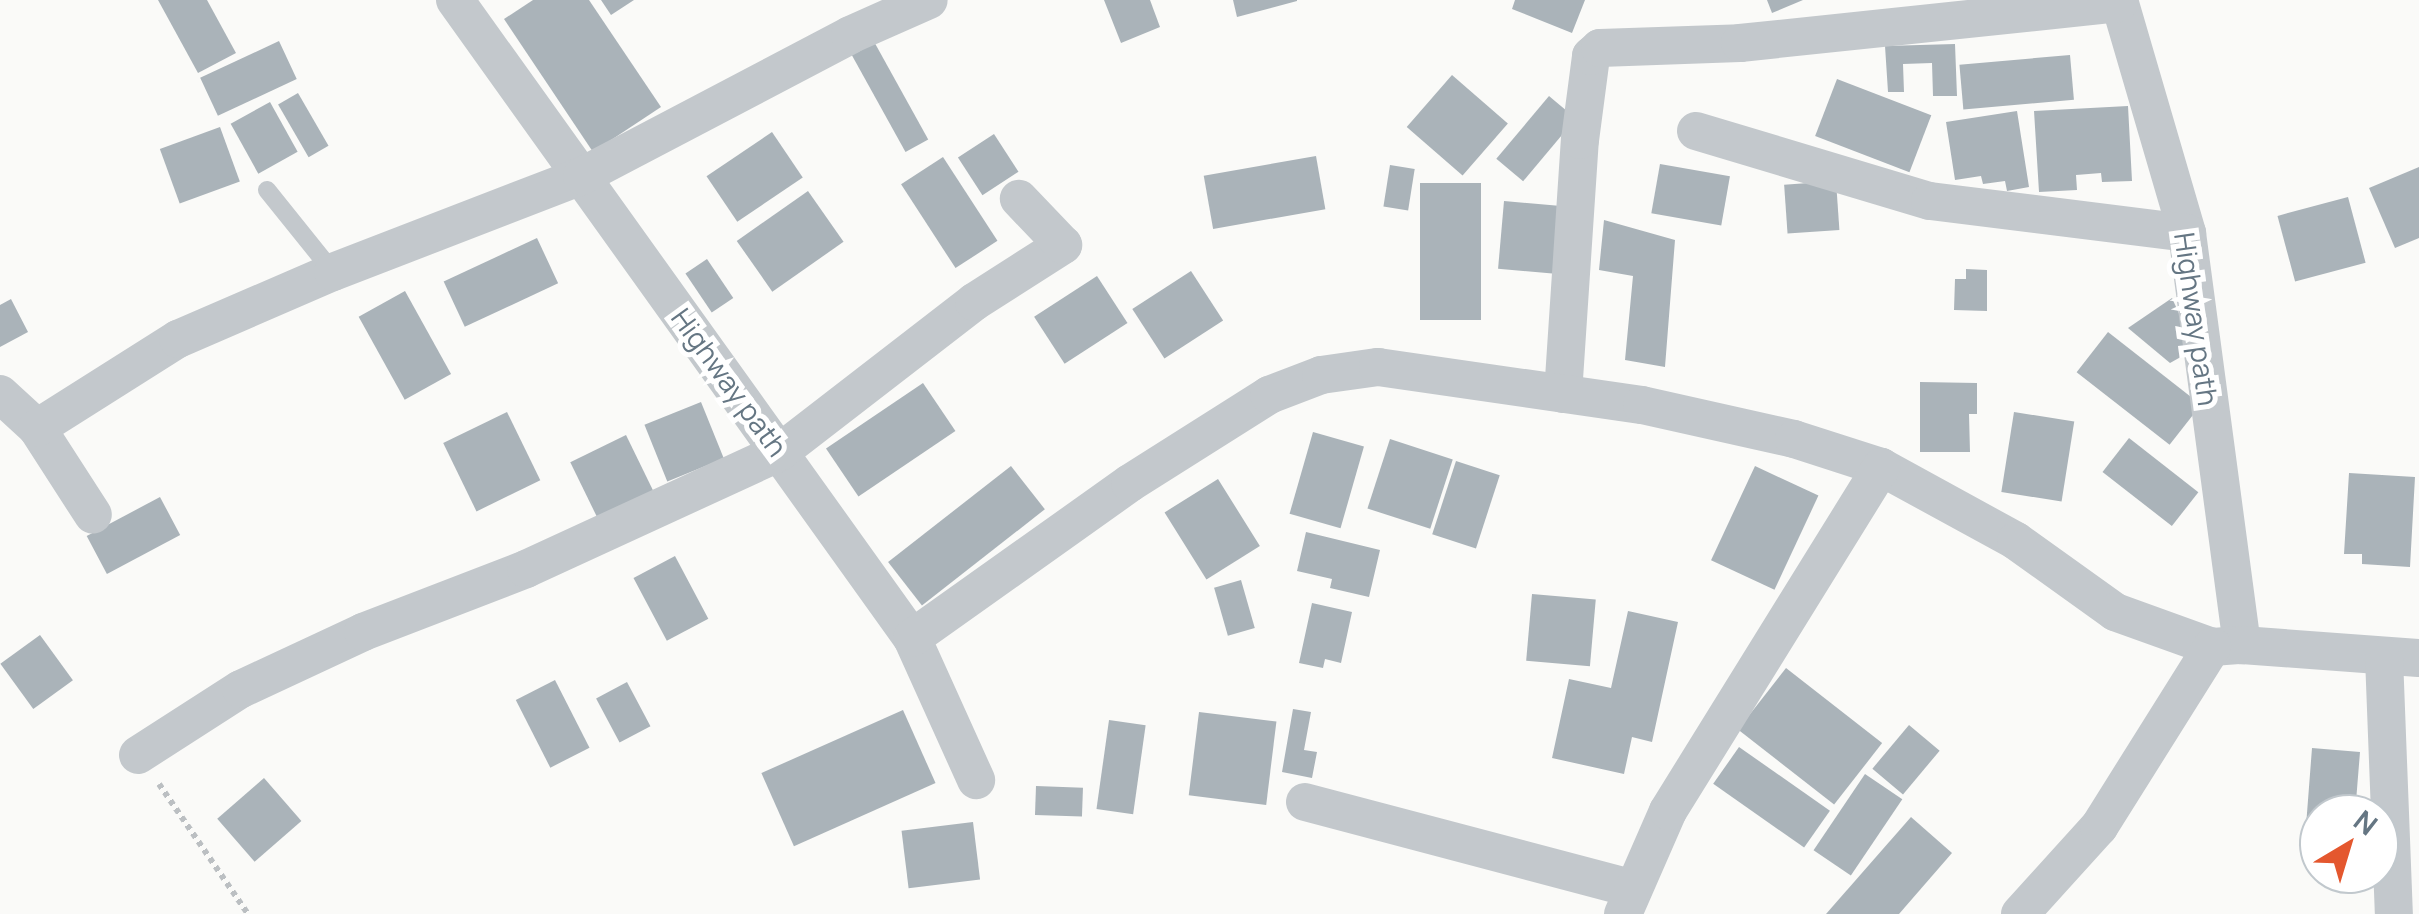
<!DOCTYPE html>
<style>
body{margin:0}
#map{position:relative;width:2419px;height:914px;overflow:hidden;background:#fafaf8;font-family:Manrope,sans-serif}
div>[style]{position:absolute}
.building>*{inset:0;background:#aab3b9;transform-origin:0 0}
.path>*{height:6px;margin-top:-3px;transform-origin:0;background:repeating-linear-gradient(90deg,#bbbfc2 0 5px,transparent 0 10px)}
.lane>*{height:18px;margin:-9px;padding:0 9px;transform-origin:9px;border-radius:9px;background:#c3c8cc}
.street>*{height:38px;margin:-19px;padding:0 19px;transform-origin:19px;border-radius:19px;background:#c3c8cc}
span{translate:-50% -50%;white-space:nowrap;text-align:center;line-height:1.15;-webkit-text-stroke:10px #fff;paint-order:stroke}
.street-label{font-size:28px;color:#657683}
.north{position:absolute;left:2299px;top:794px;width:100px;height:100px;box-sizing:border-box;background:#fff;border:2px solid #c1c8cd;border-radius:50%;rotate:38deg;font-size:28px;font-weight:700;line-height:40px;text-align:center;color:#657683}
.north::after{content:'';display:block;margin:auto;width:35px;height:45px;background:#e4572e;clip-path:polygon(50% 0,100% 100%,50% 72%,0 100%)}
</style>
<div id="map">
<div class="building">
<div style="clip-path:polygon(158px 0,207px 0,236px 53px,198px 73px)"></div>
<div style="clip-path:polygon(533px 0,589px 0,661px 107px,593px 152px,504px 19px)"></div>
<div style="clip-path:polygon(601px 0,634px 0,611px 15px)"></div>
<div style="clip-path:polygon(1104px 0,1150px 0,1160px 27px,1121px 43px)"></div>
<div style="clip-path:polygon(1233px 0,1297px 0,1297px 1px,1237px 17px)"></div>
<div style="clip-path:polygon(1515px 0,1585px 0,1572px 33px,1512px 9px)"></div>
<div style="clip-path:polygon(1767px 0,1803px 0,1772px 13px)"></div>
<div style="left:872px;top:38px;width:116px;height:26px;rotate:61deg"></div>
<div style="left:279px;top:41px;width:42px;height:87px;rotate:65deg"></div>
<div style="clip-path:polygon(1955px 44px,1957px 96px,1933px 96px,1932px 63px,1903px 64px,1904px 92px,1888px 92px,1885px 46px)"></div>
<div style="left:2070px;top:55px;width:45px;height:111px;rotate:85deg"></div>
<div style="left:1452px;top:75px;width:74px;height:69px;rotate:41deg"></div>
<div style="left:1837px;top:79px;width:101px;height:61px;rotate:21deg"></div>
<div style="left:298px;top:93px;width:61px;height:23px;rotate:60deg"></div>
<div style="left:1549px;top:96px;width:35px;height:82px;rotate:40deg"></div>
<div style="left:270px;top:102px;width:57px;height:45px;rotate:61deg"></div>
<div style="clip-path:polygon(2128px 106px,2132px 181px,2102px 182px,2101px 173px,2076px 175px,2077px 190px,2039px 192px,2034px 111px)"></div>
<div style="clip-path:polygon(2017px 111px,2029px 187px,2007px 191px,2005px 181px,1983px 184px,1981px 176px,1955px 180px,1946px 122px)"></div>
<div style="left:220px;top:127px;width:58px;height:64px;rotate:70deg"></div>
<div style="left:772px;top:132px;width:55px;height:79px;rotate:56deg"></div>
<div style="left:994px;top:134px;width:45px;height:43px;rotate:57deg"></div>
<div style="left:1316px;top:156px;width:54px;height:114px;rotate:80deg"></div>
<div style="left:943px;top:157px;width:100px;height:50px;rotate:57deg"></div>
<div style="left:1660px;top:164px;width:71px;height:50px;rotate:10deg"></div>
<div style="left:1390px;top:165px;width:25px;height:42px;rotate:9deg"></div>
<div style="clip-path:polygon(2419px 167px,2419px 238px,2395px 248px,2369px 188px)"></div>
<div style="left:1836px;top:181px;width:49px;height:52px;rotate:86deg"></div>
<div style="left:1420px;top:183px;width:61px;height:137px"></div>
<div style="left:808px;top:191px;width:62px;height:87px;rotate:55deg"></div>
<div style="left:2348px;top:197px;width:68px;height:73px;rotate:75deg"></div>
<div style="left:1504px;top:201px;width:63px;height:68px;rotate:5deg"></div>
<div style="clip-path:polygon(1604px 220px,1675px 240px,1665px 367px,1625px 360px,1633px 276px,1599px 270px)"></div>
<div style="left:537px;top:238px;width:50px;height:103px;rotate:65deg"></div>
<div style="left:707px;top:259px;width:47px;height:26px;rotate:56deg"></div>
<div style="clip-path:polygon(1966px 269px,1987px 270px,1987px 311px,1954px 310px,1955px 279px,1966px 279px)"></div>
<div style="left:1191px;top:271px;width:59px;height:70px;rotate:57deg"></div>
<div style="left:1097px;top:276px;width:56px;height:75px;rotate:57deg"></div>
<div style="left:405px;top:291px;width:95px;height:53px;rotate:61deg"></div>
<div style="clip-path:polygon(2172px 298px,2195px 349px,2170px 363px,2128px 328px)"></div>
<div style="clip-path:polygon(11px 299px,28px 332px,0 347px,0 305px)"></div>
<div style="left:2108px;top:332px;width:118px;height:51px;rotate:38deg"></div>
<div style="clip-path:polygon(1920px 382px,1977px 383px,1977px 414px,1969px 414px,1970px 452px,1920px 452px)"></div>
<div style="left:923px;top:383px;width:58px;height:117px;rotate:56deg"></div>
<div style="left:701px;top:402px;width:61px;height:61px;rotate:68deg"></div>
<div style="left:507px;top:412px;width:76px;height:71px;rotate:64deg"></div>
<div style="left:2014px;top:412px;width:61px;height:81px;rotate:9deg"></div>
<div style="left:1313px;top:432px;width:53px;height:85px;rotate:16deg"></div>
<div style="left:626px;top:435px;width:64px;height:62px;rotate:64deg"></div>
<div style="left:2129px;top:438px;width:88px;height:43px;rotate:38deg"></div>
<div style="left:1390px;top:439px;width:66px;height:73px;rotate:18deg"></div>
<div style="left:1456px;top:461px;width:46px;height:77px;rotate:18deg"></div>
<div style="left:1011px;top:466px;width:55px;height:156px;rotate:52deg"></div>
<div style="left:1755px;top:466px;width:70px;height:104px;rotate:25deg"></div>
<div style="clip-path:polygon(2349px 473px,2415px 477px,2410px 567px,2362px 564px,2362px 554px,2344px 554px)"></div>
<div style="left:1218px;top:479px;width:79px;height:63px;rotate:58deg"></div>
<div style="left:160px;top:497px;width:43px;height:83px;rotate:62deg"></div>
<div style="clip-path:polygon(1306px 532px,1380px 550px,1369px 597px,1330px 588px,1332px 579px,1297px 571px)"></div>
<div style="left:675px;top:556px;width:71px;height:47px;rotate:62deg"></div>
<div style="left:1241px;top:580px;width:50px;height:28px;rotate:74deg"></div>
<div style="left:1532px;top:594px;width:64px;height:67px;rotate:5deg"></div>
<div style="clip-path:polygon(1312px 603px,1352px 612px,1341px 663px,1325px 659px,1323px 668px,1299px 663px)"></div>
<div style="clip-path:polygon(1628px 611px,1678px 622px,1652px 742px,1632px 737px,1624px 774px,1552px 758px,1569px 679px,1611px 688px)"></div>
<div style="left:40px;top:635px;width:56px;height:49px;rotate:54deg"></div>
<div style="left:1786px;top:668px;width:122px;height:78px;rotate:38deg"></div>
<div style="left:555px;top:680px;width:76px;height:44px;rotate:63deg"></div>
<div style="left:627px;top:682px;width:50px;height:35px;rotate:62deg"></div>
<div style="clip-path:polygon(1293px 709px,1311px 712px,1304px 750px,1317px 752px,1312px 778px,1282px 772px)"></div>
<div style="left:903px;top:710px;width:80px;height:155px;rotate:66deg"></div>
<div style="left:1199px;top:712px;width:78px;height:84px;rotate:7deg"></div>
<div style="left:1109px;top:720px;width:37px;height:90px;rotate:8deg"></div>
<div style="left:1909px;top:725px;width:40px;height:57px;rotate:40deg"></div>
<div style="left:1739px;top:747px;width:111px;height:45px;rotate:35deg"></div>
<div style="clip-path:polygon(2312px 748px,2360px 752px,2355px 814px,2319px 814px,2319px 828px,2306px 826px)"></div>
<div style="left:1865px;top:774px;width:45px;height:92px;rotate:34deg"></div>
<div style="left:264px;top:778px;width:57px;height:62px;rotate:49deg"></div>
<div style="left:1036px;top:786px;width:47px;height:29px;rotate:2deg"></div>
<div style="clip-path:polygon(1911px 817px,1952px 853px,1899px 914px,1826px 914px)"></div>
<div style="left:973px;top:822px;width:58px;height:72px;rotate:83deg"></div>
</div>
<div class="path">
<div style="left:159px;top:784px;width:158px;rotate:55.6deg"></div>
</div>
<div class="lane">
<div style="left:267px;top:190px;width:105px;rotate:51.2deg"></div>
</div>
<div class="street">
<div style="left:455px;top:0;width:785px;rotate:54.39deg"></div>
<div style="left:912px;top:638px;width:156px;rotate:65.7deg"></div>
<div style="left:2119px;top:0;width:243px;rotate:73.7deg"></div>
<div style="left:2187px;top:233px;width:416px;rotate:82.4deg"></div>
<div style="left:1696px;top:131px;width:244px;rotate:16.7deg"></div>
<div style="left:1930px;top:201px;width:259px;rotate:7.1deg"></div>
<div style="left:0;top:394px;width:50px;rotate:42.6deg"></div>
<div style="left:37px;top:428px;width:103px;rotate:57.2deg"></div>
<div style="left:1563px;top:394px;width:255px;rotate:-86.2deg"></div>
<div style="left:1580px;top:140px;width:85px;rotate:-82.5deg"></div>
<div style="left:1591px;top:56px;width:12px;rotate:-42deg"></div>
<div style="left:1600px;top:48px;width:140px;rotate:-2deg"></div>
<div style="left:1740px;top:43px;width:381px;rotate:-6deg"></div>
<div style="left:37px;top:428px;width:167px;rotate:-32.3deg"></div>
<div style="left:178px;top:339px;width:169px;rotate:-23.4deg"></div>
<div style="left:333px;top:272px;width:267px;rotate:-21.1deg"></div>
<div style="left:582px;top:176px;width:303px;rotate:-27.7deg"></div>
<div style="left:850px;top:35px;width:86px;rotate:-23.9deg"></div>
<div style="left:912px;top:638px;width:267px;rotate:-35.4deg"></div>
<div style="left:1130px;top:483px;width:165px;rotate:-32.3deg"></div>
<div style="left:1269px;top:395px;width:56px;rotate:-21deg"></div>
<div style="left:1321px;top:375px;width:58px;rotate:-8deg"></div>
<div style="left:1378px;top:367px;width:267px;rotate:8.2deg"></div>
<div style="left:1642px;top:405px;width:156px;rotate:12.6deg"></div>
<div style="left:1794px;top:439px;width:91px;rotate:17.8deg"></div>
<div style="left:1881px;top:467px;width:154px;rotate:28.7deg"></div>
<div style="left:2016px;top:541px;width:122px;rotate:35.6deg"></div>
<div style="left:2115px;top:612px;width:103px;rotate:19.8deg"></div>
<div style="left:2212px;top:647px;width:30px;rotate:-4deg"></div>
<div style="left:2242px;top:645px;width:177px;rotate:4.2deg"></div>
<div style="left:2384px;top:657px;width:257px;rotate:87.8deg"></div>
<div style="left:138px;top:755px;width:122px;rotate:-32.7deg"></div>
<div style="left:241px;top:689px;width:135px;rotate:-25deg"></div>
<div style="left:363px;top:632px;width:175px;rotate:-21.1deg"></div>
<div style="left:526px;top:569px;width:280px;rotate:-24.7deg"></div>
<div style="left:780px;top:452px;width:245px;rotate:-37.7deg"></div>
<div style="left:974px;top:302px;width:106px;rotate:-32.6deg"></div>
<div style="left:1063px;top:245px;width:64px;rotate:-133.7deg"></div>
<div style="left:1305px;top:802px;width:337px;rotate:14.8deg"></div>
<div style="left:1623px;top:914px;width:112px;rotate:-66.4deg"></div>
<div style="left:1668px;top:811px;width:405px;rotate:-58.2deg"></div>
<div style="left:2020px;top:914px;width:118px;rotate:-47.8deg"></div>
<div style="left:2099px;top:827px;width:213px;rotate:-57.9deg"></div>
</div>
<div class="street-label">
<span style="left:2197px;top:319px;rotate:82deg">Highway path</span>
<span style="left:730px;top:382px;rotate:54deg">Highway path</span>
</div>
<div class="north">N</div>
</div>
